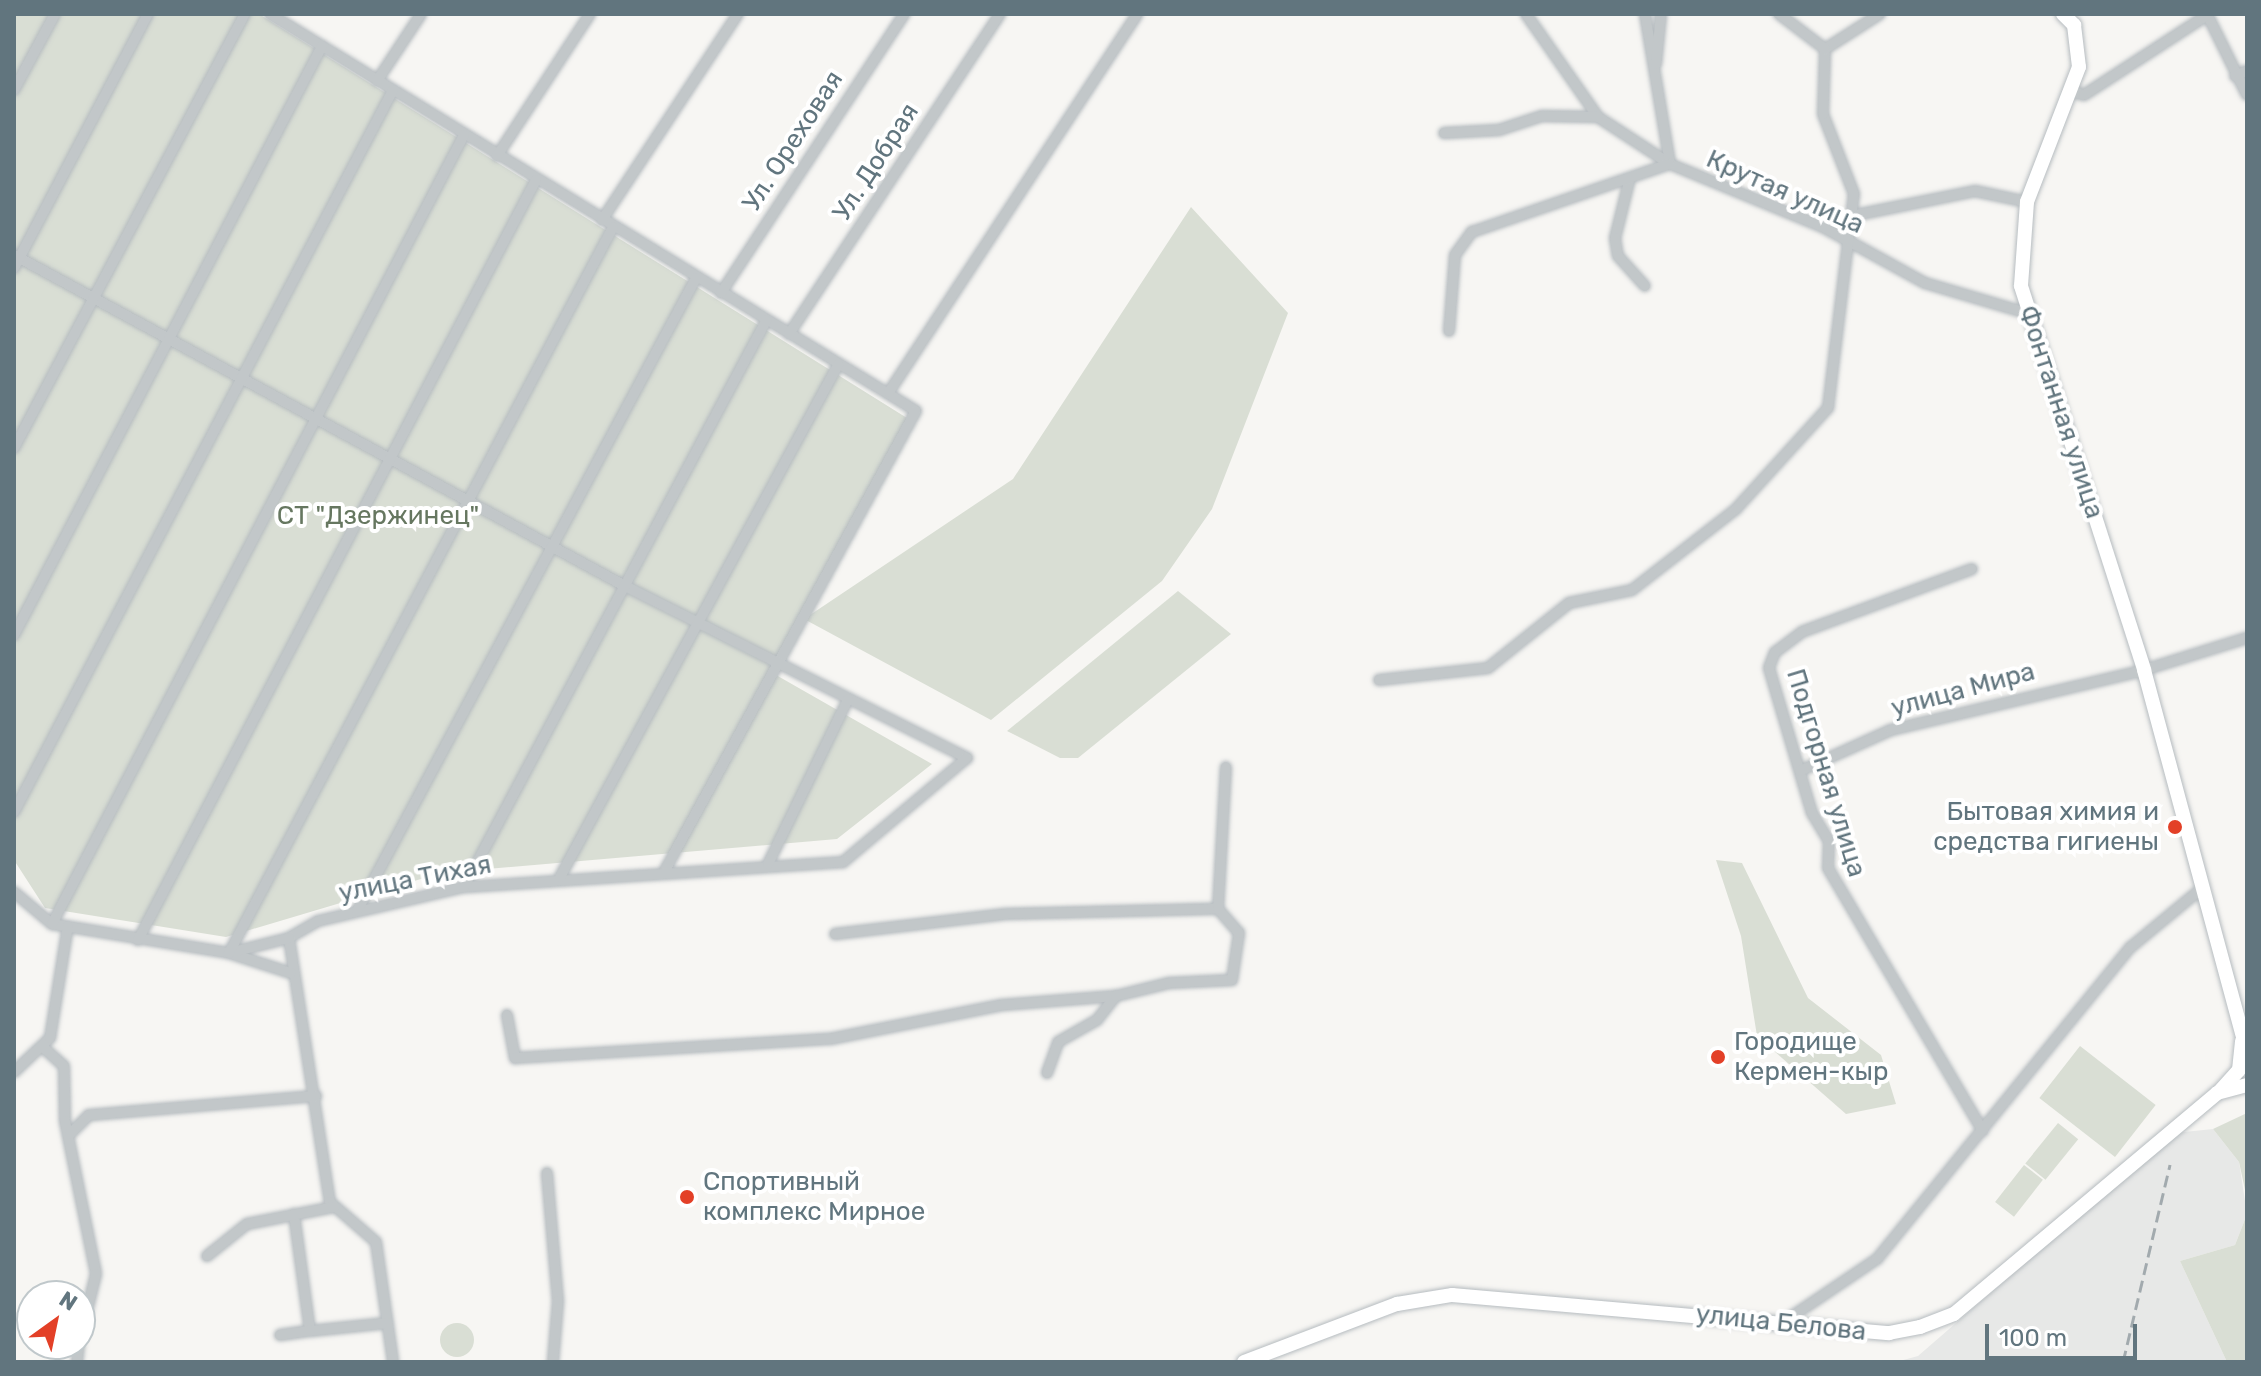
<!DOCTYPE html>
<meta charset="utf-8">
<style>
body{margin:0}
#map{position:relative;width:2261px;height:1376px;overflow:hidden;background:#f7f6f3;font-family:Rubik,sans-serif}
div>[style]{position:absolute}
.built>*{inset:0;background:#e7e8e7}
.green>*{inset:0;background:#d9ded4;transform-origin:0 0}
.round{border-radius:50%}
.roads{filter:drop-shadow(0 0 2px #b6bcc0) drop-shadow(0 0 2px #b6bcc0)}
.street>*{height:10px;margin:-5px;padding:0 5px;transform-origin:5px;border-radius:5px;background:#c2c7c9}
.secondary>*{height:14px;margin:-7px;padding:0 7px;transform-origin:7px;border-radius:7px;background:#fff}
.rail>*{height:3px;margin-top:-1.5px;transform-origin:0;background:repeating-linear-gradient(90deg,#a2aaae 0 12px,transparent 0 18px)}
.dots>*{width:22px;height:22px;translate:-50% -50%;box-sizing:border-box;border:4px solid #fff;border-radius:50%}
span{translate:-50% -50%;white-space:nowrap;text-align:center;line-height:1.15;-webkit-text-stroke:8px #fff;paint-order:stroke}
.street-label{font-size:26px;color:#61757e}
.park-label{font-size:26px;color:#667760}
.poi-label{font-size:26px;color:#61757e}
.right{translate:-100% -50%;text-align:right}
.left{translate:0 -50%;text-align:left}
.frame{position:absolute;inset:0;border:16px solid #61757e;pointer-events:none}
.north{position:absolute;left:16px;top:1280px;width:80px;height:80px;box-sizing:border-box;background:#fff;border:2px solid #c0c8cb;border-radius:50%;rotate:33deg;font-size:22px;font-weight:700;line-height:32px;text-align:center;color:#61757e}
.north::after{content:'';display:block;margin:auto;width:28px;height:36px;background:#e34027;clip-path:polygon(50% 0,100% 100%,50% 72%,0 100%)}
.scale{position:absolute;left:1985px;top:1324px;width:152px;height:36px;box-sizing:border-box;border:4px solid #61757e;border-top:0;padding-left:10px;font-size:24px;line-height:28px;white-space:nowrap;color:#61757e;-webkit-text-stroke:6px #fff;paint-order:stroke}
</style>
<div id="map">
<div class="built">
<div style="clip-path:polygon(2213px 1129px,2239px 1162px,2247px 1214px,2235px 1245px,2180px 1261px,2227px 1362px,1896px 1362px,1918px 1356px,2175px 1133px)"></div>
</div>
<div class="green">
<div style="clip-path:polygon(14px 14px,259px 14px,907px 418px,769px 671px,932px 764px,837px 839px,441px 873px,226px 937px,45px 908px,14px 860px)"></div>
<div style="clip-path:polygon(1191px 207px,1288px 313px,1212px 509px,1162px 581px,991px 720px,804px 619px,1013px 479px)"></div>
<div style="clip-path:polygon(1178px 591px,1231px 634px,1078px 758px,1060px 758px,1007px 731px)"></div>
<div style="clip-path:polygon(1716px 860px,1742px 863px,1808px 998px,1881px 1055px,1896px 1104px,1846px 1114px,1757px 1036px,1741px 936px)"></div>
<div style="left:2080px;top:1046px;width:96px;height:66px;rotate:38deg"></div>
<div style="clip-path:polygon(2247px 1113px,2247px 1199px,2239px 1162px,2213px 1129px)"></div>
<div style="left:2058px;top:1123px;width:26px;height:52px;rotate:39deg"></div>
<div style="left:2024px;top:1165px;width:24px;height:47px;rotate:38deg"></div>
<div style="clip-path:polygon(2247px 1214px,2247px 1362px,2227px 1362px,2180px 1261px,2235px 1245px)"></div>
<div class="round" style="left:440px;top:1323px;width:34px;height:34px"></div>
</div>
<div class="roads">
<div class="street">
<div style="left:270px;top:14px;width:758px;rotate:31.57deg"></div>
<div style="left:916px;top:411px;width:523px;rotate:118.67deg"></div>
<div style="left:1526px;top:14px;width:126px;rotate:55deg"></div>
<div style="left:1598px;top:117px;width:86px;rotate:33.1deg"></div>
<div style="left:1645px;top:14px;width:152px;rotate:80.5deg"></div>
<div style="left:1670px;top:164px;width:165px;rotate:22.4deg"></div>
<div style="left:1823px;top:227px;width:116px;rotate:28.8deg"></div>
<div style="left:1925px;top:283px;width:105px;rotate:16.5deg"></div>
<div style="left:2207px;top:14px;width:90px;rotate:63.7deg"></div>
<div style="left:1825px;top:49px;width:65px;rotate:-32.5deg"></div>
<div style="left:1656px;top:64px;width:50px;rotate:-84.3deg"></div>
<div style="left:2235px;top:76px;width:13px;rotate:-23deg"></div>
<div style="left:377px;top:81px;width:80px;rotate:-56.7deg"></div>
<div style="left:14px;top:90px;width:86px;rotate:-61.7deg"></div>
<div style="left:2074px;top:92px;width:10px;rotate:17deg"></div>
<div style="left:2084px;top:95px;width:147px;rotate:-33deg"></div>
<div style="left:1444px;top:133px;width:55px;rotate:-3.1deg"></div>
<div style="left:1499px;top:130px;width:45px;rotate:-18deg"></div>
<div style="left:1542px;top:116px;width:56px;rotate:1deg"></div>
<div style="left:497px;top:156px;width:170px;rotate:-56.8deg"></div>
<div style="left:1629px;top:182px;width:58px;rotate:104deg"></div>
<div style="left:1615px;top:238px;width:18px;rotate:81deg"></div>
<div style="left:1618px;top:256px;width:40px;rotate:48deg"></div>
<div style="left:1856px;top:215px;width:121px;rotate:-11.4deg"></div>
<div style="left:1975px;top:191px;width:53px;rotate:11.9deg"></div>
<div style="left:602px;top:220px;width:247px;rotate:-56.6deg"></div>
<div style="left:14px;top:255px;width:695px;rotate:28.45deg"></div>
<div style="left:625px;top:586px;width:383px;rotate:26.7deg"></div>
<div style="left:967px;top:758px;width:162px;rotate:140deg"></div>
<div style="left:843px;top:862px;width:380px;rotate:176.2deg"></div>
<div style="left:464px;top:887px;width:150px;rotate:166.9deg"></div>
<div style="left:318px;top:921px;width:34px;rotate:150deg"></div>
<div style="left:289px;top:938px;width:267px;rotate:81.2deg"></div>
<div style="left:330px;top:1202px;width:61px;rotate:41deg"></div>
<div style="left:376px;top:1242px;width:121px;rotate:81.9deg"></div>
<div style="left:14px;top:268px;width:287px;rotate:-62.2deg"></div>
<div style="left:721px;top:293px;width:334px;rotate:-56.7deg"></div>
<div style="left:1449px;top:331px;width:76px;rotate:-85.5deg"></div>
<div style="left:1455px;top:255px;width:29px;rotate:-54deg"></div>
<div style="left:1472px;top:232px;width:209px;rotate:-19deg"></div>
<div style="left:789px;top:334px;width:383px;rotate:-56.6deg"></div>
<div style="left:889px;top:392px;width:452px;rotate:-56.7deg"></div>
<div style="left:14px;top:448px;width:492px;rotate:-62deg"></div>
<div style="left:1972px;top:569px;width:181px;rotate:159.7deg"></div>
<div style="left:1802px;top:632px;width:34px;rotate:143deg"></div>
<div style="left:1775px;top:652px;width:17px;rotate:111deg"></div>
<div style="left:1769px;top:668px;width:151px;rotate:73.5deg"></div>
<div style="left:1812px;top:813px;width:33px;rotate:59deg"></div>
<div style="left:1829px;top:841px;width:27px;rotate:92deg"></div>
<div style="left:1828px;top:868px;width:305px;rotate:59.5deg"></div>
<div style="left:14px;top:635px;width:665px;rotate:-62.39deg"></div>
<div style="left:1379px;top:680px;width:110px;rotate:-6.3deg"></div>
<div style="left:1488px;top:668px;width:104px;rotate:-38.7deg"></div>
<div style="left:1569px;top:603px;width:64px;rotate:-11.7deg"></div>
<div style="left:1632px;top:590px;width:132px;rotate:-37.9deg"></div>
<div style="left:1736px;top:509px;width:137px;rotate:-47.7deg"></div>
<div style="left:1828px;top:408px;width:216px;rotate:-83.1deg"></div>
<div style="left:1854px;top:194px;width:86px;rotate:-111.2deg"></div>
<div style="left:1823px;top:114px;width:65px;rotate:-88.2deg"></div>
<div style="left:1825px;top:49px;width:58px;rotate:-142.7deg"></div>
<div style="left:1800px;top:771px;width:100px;rotate:-24.3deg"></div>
<div style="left:1891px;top:730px;width:260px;rotate:-13.3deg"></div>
<div style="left:2144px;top:670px;width:108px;rotate:-17.3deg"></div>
<div style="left:14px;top:812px;width:815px;rotate:-62.3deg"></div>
<div style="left:768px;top:864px;width:183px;rotate:-64.1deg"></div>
<div style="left:560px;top:877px;width:583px;rotate:-61.5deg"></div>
<div style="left:464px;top:887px;width:642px;rotate:-61.92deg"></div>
<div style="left:14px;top:892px;width:50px;rotate:40.1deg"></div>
<div style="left:52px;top:924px;width:179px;rotate:9.3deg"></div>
<div style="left:229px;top:953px;width:65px;rotate:17.9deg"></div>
<div style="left:357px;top:911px;width:718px;rotate:-61.83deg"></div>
<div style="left:52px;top:924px;width:890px;rotate:-62.43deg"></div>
<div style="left:835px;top:934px;width:172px;rotate:-6.7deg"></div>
<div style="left:1006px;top:914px;width:212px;rotate:-1.4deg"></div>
<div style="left:289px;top:938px;width:62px;rotate:166deg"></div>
<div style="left:229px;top:953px;width:821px;rotate:-62.12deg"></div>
<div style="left:138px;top:940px;width:858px;rotate:-62.36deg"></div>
<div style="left:507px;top:1015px;width:44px;rotate:79.5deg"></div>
<div style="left:515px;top:1058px;width:316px;rotate:-3.5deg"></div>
<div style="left:830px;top:1039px;width:175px;rotate:-11.2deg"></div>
<div style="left:1002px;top:1005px;width:114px;rotate:-4.5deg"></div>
<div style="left:45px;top:1049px;width:25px;rotate:42deg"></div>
<div style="left:64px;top:1066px;width:55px;rotate:89deg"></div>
<div style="left:65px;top:1121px;width:156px;rotate:78.5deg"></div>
<div style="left:96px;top:1274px;width:67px;rotate:103.8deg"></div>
<div style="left:14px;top:1072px;width:50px;rotate:-43.4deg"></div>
<div style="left:50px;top:1038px;width:113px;rotate:-80.9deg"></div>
<div style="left:1047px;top:1073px;width:33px;rotate:-70deg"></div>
<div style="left:1058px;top:1042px;width:45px;rotate:-29.4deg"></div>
<div style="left:1097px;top:1020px;width:31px;rotate:-52deg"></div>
<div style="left:1116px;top:996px;width:55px;rotate:-13.8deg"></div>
<div style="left:1169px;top:983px;width:63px;rotate:-2.7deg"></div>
<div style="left:1232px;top:980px;width:48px;rotate:-81.5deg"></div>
<div style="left:1239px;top:933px;width:32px;rotate:-131deg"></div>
<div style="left:1218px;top:909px;width:142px;rotate:-86.8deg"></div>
<div style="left:70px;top:1134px;width:27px;rotate:-45deg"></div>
<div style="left:89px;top:1115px;width:228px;rotate:-4.8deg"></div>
<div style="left:547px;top:1173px;width:128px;rotate:85.1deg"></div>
<div style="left:558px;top:1301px;width:61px;rotate:94.7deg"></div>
<div style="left:294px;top:1214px;width:118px;rotate:82.2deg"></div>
<div style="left:310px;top:1331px;width:78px;rotate:-5.9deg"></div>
<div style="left:207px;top:1256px;width:51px;rotate:-38.7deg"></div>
<div style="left:247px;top:1224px;width:89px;rotate:-11.1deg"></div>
<div style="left:1782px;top:1323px;width:115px;rotate:-34deg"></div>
<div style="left:1877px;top:1259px;width:402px;rotate:-50.9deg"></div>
<div style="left:2131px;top:947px;width:92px;rotate:-39.7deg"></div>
<div style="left:280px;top:1335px;width:30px;rotate:-8deg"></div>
<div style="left:77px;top:1362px;width:18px;rotate:-84deg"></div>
</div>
<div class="secondary">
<div style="left:2063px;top:14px;width:16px;rotate:45deg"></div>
<div style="left:2074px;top:25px;width:42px;rotate:83.2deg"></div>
<div style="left:2079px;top:67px;width:145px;rotate:111.1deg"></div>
<div style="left:2027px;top:202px;width:84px;rotate:94.1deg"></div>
<div style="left:2021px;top:286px;width:403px;rotate:72.2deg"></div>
<div style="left:2144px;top:670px;width:395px;rotate:74.9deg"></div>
<div style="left:2220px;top:1091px;width:28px;rotate:-48deg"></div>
<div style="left:2239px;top:1070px;width:29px;rotate:-84deg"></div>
<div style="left:1244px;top:1362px;width:164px;rotate:-20.8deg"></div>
<div style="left:1397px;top:1304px;width:56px;rotate:-9.3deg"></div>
<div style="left:1452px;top:1295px;width:439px;rotate:5deg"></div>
<div style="left:1889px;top:1333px;width:32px;rotate:-11deg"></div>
<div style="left:1920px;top:1327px;width:36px;rotate:-21deg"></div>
<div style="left:1954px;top:1314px;width:344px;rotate:-40deg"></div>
<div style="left:2217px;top:1093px;width:31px;rotate:-15deg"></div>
</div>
</div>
<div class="rail">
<div style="left:2123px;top:1362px;width:203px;rotate:-76.6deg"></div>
</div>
<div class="dots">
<div style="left:2175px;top:827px;background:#e34027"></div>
<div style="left:1718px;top:1057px;background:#e34027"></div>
<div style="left:687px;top:1197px;background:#e34027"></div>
</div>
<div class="street-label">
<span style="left:793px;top:141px;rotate:-57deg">Ул. Ореховая</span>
<span style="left:876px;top:162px;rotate:-57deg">Ул. Добрая</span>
<span style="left:1785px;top:192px;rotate:24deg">Крутая улица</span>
<span style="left:2061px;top:412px;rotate:72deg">Фонтанная улица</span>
<span style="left:1963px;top:690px;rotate:-15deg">улица Мира</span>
<span style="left:1826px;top:773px;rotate:73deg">Подгорная улица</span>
<span style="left:415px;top:879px;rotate:-11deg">улица Тихая</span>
<span style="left:1781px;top:1323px;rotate:6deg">улица Белова</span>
</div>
<div class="park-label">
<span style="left:378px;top:516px">СТ "Дзержинец"</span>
</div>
<div class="poi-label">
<span class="right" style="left:2159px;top:827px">Бытовая химия и<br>средства гигиены</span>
<span class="left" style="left:1734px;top:1057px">Городище<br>Кермен-кыр</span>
<span class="left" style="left:703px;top:1197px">Спортивный<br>комплекс Мирное</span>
</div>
<div class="frame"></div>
<div class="north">N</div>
<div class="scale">100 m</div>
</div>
